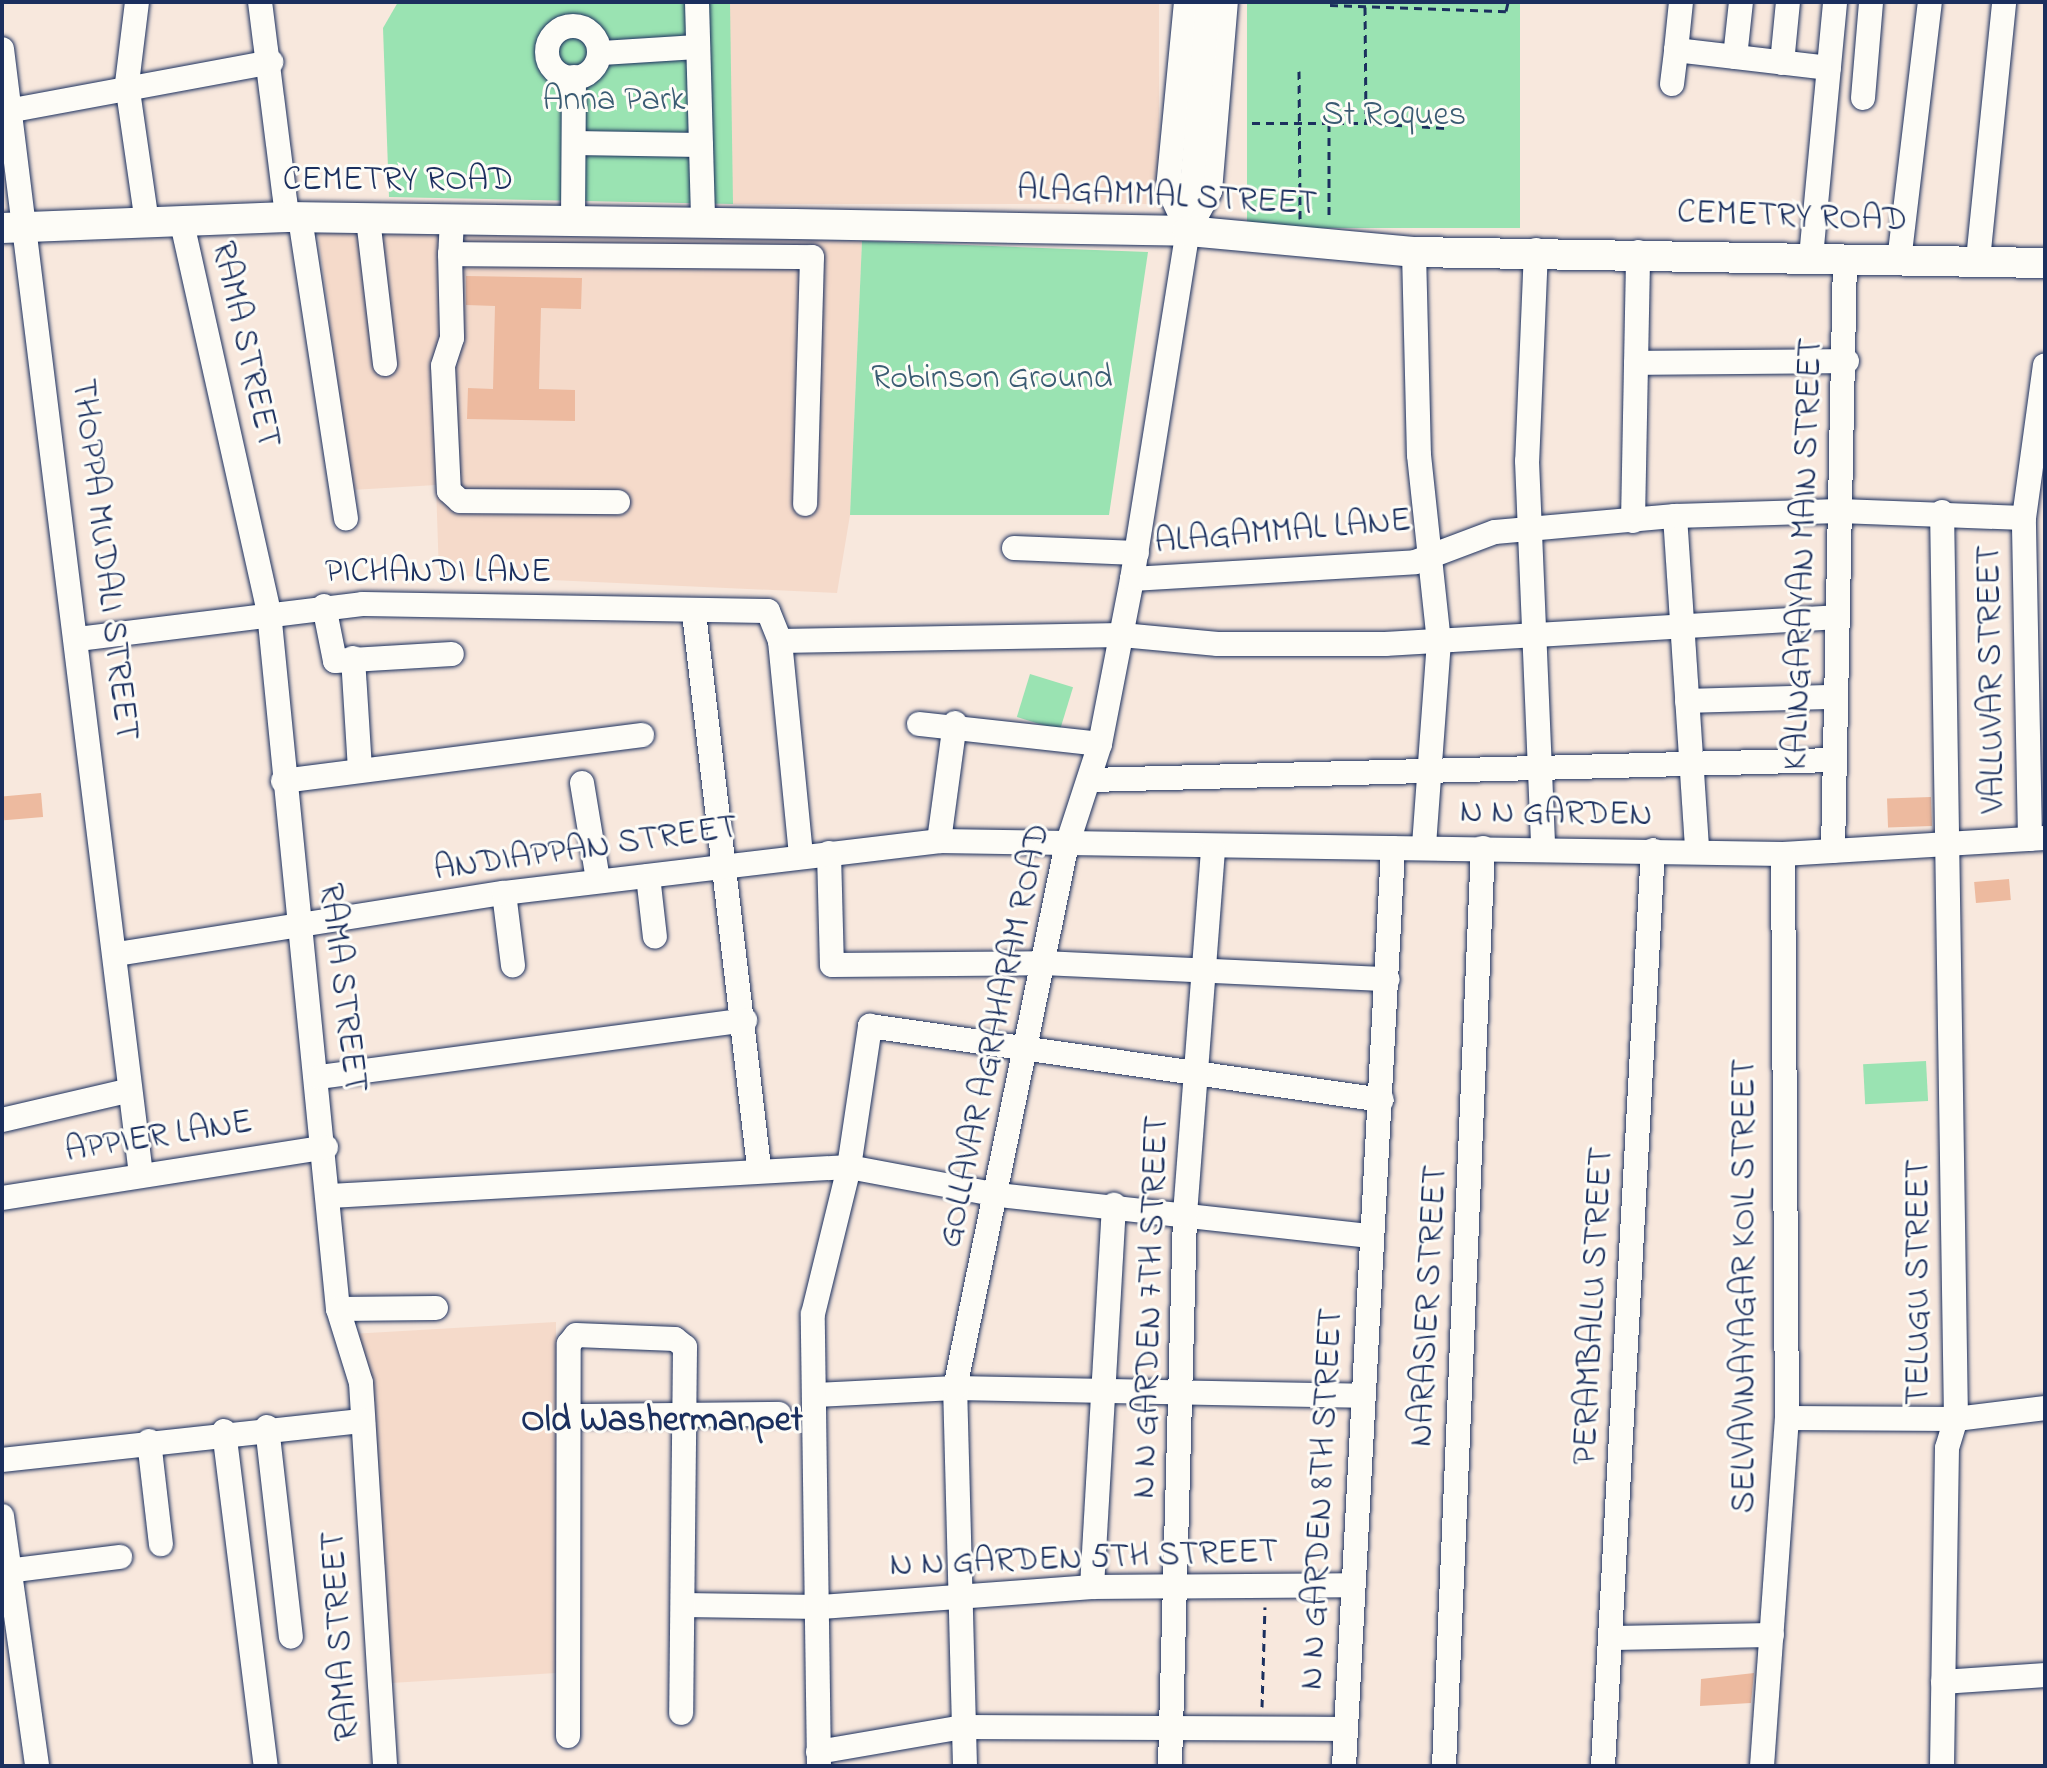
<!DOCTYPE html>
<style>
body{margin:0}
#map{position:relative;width:2047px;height:1768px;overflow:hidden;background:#f8e8dd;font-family:"Indie Flower",sans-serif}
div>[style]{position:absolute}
.built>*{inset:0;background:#f5daca;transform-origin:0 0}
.green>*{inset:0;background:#9ae3b2;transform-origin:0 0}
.building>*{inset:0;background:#edba9f;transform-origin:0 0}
.path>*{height:3px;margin-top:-1.5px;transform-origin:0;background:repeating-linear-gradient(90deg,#1b2f5e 0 8px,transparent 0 14px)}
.roads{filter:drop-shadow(0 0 2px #1b2f5e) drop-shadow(0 0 2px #1b2f5e)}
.minor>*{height:24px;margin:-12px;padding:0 12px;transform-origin:12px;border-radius:12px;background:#fdfcf7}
.minor>.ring{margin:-12px;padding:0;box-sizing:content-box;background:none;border:24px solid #fdfcf7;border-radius:50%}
.major>*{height:30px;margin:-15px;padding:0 15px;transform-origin:15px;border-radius:15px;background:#fdfcf7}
span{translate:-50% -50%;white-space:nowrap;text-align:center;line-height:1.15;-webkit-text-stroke:6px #fdfcf7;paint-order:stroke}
.park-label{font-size:34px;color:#3b5c73}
.street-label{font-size:34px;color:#1b2f5e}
.neighbourhood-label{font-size:36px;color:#1b2f5e;font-weight:700}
.frame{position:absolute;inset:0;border:4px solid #1b2f5e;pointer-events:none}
</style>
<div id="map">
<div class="built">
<div style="left:730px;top:2px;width:429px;height:202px"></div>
<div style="clip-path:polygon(318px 233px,862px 241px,850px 515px,837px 593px,439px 575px,436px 485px,352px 490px)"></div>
<div style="clip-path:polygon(556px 1322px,556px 1673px,391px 1683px,351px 1334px)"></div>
</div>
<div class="green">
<div style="clip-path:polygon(398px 2px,730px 2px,733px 204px,389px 197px,383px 28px)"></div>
<div style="left:1247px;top:2px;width:273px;height:226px"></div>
<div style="clip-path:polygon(862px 241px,1148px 252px,1109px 515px,850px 515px)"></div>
<div style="left:1030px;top:674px;width:45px;height:45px;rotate:17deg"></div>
<div style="left:1926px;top:1061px;width:40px;height:63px;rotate:87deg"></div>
</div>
<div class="building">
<div style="clip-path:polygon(466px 276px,582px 278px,581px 309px,541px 308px,539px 389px,575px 390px,575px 421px,467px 419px,468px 388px,493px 389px,495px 306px,466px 305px)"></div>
<div style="left:41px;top:793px;width:24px;height:39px;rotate:85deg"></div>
<div style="left:1931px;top:797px;width:29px;height:44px;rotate:88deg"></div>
<div style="left:2009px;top:879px;width:21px;height:35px;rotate:85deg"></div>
<div style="clip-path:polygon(1754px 1673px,1751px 1703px,1700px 1706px,1701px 1679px)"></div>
</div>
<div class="path">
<div style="left:1330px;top:5px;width:176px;rotate:2deg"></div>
<div style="left:1506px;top:11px;width:9px;rotate:-77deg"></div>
<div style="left:1365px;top:7px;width:116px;rotate:89.5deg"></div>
<div style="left:1366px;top:123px;width:80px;rotate:3.6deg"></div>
<div style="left:1299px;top:71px;width:148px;rotate:89.6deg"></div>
<div style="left:1252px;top:123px;width:114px"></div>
<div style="left:1329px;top:123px;width:96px;rotate:90deg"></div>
<div style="left:1262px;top:1707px;width:100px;rotate:-88.3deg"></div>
</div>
<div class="roads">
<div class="minor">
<div style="left:137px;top:2px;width:83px;rotate:97deg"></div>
<div style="left:127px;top:84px;width:140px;rotate:81.8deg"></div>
<div style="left:260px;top:2px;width:217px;rotate:82.8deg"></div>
<div style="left:697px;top:2px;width:221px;rotate:88.4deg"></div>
<div style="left:1186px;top:2px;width:187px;rotate:95.5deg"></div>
<div style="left:1168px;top:188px;width:47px;rotate:65.1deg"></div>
<div style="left:1188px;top:231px;width:46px;rotate:-61.2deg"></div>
<div style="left:1210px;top:191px;width:190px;rotate:-85.2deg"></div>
<div style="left:1681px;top:2px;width:48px;rotate:95.9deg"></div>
<div style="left:1676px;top:50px;width:154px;rotate:6.7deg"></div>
<div class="ring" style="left:547px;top:26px;width:28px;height:28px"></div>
<div style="left:2px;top:49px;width:1135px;rotate:82.96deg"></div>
<div style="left:602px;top:53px;width:95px;rotate:-3.6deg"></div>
<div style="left:1735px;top:57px;width:55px;rotate:-83.8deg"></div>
<div style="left:1782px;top:63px;width:61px;rotate:-84.4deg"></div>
<div style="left:1672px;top:84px;width:34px;rotate:-83deg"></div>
<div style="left:1863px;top:98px;width:96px;rotate:-85.2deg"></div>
<div style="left:2px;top:112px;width:274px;rotate:-10.5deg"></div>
<div style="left:574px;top:143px;width:127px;rotate:0.9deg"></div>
<div style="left:300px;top:218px;width:304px;rotate:81.3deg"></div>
<div style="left:368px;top:219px;width:146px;rotate:83.3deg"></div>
<div style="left:452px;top:220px;width:34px;rotate:93deg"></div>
<div style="left:450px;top:254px;width:362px;rotate:0.5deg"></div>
<div style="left:812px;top:257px;width:247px;rotate:91.6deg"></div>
<div style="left:573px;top:221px;width:144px;rotate:-89.6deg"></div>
<div style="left:182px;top:223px;width:399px;rotate:77.4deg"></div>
<div style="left:269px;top:612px;width:700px;rotate:84.35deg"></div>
<div style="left:338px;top:1309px;width:77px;rotate:72.7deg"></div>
<div style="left:361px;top:1383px;width:384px;rotate:86.4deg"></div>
<div style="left:1536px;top:250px;width:211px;rotate:92.4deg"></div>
<div style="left:1527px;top:461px;width:388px;rotate:87.6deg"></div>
<div style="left:1414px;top:252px;width:203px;rotate:88.6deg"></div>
<div style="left:1419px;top:455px;width:187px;rotate:83.9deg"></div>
<div style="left:1439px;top:641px;width:206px;rotate:94.2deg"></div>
<div style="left:450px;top:254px;width:84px;rotate:88.6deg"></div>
<div style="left:452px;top:338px;width:29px;rotate:108deg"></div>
<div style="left:443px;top:366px;width:125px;rotate:87.3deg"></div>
<div style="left:449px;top:491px;width:15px;rotate:42deg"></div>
<div style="left:460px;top:501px;width:158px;rotate:0.4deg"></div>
<div style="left:1811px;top:257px;width:256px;rotate:-84.6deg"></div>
<div style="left:1978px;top:260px;width:259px;rotate:-84.2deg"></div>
<div style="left:1899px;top:261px;width:261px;rotate:-83.2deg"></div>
<div style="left:1636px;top:363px;width:211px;rotate:-0.5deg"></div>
<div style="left:1675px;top:516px;width:336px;rotate:86.2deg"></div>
<div style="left:1633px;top:521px;width:269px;rotate:-88.9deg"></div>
<div style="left:1014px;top:548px;width:123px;rotate:2.3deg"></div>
<div style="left:1132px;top:579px;width:284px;rotate:-3.4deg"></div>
<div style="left:1415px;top:562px;width:85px;rotate:-20.6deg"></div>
<div style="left:1495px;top:532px;width:181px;rotate:-5.1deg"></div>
<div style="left:1675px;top:516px;width:165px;rotate:-1.7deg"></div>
<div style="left:1840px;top:511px;width:184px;rotate:2.2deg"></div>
<div style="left:324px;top:606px;width:56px;rotate:78.7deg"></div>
<div style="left:335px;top:661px;width:117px;rotate:-3.4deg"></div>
<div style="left:694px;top:613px;width:558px;rotate:83.31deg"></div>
<div style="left:78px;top:639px;width:286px;rotate:-7deg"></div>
<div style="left:362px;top:604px;width:406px;rotate:1deg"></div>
<div style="left:768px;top:611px;width:32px;rotate:68deg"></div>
<div style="left:780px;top:641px;width:216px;rotate:84.4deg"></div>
<div style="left:780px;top:641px;width:342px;rotate:-1deg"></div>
<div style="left:1122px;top:635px;width:96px;rotate:5.4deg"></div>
<div style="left:1218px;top:644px;width:167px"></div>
<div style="left:1385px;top:644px;width:453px;rotate:-3.4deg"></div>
<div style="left:353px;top:658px;width:112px;rotate:86.4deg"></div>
<div style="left:1687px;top:701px;width:147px;rotate:-1.6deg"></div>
<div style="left:919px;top:724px;width:182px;rotate:6.3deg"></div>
<div style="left:1090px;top:780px;width:742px;rotate:-1.54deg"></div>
<div style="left:283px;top:781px;width:362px;rotate:-7.3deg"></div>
<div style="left:582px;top:783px;width:98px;rotate:80.6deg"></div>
<div style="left:2030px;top:839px;width:321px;rotate:-91.1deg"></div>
<div style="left:2024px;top:518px;width:154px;rotate:-82.2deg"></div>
<div style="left:939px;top:841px;width:119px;rotate:-82.3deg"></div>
<div style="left:1833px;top:851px;width:592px;rotate:-88.84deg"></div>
<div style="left:829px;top:853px;width:112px;rotate:88.5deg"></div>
<div style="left:832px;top:965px;width:211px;rotate:-0.5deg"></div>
<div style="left:1043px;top:963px;width:345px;rotate:2.7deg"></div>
<div style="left:648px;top:876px;width:61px;rotate:83.5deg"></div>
<div style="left:504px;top:893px;width:73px;rotate:82.9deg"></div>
<div style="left:117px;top:954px;width:392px;rotate:-9deg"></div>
<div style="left:504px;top:893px;width:438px;rotate:-6.8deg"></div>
<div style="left:939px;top:841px;width:844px;rotate:0.88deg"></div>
<div style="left:1783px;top:854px;width:262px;rotate:-3.5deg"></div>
<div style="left:319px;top:1077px;width:430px;rotate:-7.6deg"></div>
<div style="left:2px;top:1120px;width:128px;rotate:-13.1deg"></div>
<div style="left:330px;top:1196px;width:520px;rotate:-3.2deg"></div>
<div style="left:849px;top:1167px;width:152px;rotate:10.6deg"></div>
<div style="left:998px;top:1195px;width:374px;rotate:6.3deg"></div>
<div style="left:2px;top:1198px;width:328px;rotate:-8.9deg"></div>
<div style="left:338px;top:1309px;width:98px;rotate:-0.6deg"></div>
<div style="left:816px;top:1395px;width:139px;rotate:-2.9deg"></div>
<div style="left:955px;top:1388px;width:408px;rotate:1.1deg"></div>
<div style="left:571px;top:1416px;width:208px;rotate:-0.6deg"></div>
<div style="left:1787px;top:1418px;width:169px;rotate:0.3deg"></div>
<div style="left:1956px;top:1419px;width:90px;rotate:-7deg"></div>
<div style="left:267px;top:1427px;width:211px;rotate:83.5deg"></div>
<div style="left:224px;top:1431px;width:338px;rotate:82.9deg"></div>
<div style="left:149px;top:1441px;width:104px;rotate:83.4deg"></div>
<div style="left:2px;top:1460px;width:363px;rotate:-6.2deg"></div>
<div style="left:2px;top:1516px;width:252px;rotate:82deg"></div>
<div style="left:7px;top:1571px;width:114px;rotate:-7.1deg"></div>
<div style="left:1092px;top:1587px;width:383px;rotate:-86.7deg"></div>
<div style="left:683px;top:1605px;width:138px;rotate:0.8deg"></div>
<div style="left:821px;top:1607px;width:272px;rotate:-4.2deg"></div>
<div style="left:1092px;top:1587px;width:259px;rotate:-0.4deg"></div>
<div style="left:1613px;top:1638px;width:159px;rotate:-1.1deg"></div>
<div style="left:1943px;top:1682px;width:102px;rotate:-3.9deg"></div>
<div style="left:568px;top:1736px;width:392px;rotate:-89.9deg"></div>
<div style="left:569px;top:1344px;width:11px;rotate:-52deg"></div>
<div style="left:576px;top:1335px;width:99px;rotate:2.3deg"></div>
<div style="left:675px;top:1339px;width:13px;rotate:39deg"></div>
<div style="left:685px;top:1347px;width:366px;rotate:90.6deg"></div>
<div style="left:818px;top:1752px;width:147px;rotate:-9.8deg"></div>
<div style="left:963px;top:1727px;width:383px;rotate:0.3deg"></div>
<div style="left:819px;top:1766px;width:452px;rotate:-90.8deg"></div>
<div style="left:813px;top:1314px;width:151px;rotate:-76.2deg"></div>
<div style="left:849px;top:1167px;width:143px;rotate:-81.5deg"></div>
<div style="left:870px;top:1026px;width:517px;rotate:8.22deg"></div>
<div style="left:965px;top:1766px;width:378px;rotate:-91.5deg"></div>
<div style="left:955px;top:1388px;width:551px;rotate:-78.38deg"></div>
<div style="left:1066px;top:848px;width:109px;rotate:-71.9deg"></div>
<div style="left:1100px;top:744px;width:168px;rotate:-79deg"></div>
<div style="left:1132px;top:579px;width:352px;rotate:-80.9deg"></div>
<div style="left:1188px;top:231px;width:230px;rotate:-85deg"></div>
<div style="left:1170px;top:1766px;width:552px;rotate:-88.44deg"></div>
<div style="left:1185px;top:1214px;width:365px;rotate:-85.6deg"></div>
<div style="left:1344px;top:1766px;width:919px;rotate:-86.94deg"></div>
<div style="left:1444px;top:1766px;width:919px;rotate:-87.57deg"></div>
<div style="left:1603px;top:1766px;width:917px;rotate:-86.88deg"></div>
<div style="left:1762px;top:1766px;width:349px;rotate:-85.9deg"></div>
<div style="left:1787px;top:1418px;width:564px;rotate:-90.41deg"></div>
<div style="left:1942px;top:1766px;width:318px;rotate:-89.1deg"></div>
<div style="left:1947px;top:1448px;width:30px;rotate:-73deg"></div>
<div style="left:1956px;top:1419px;width:907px;rotate:-90.88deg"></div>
</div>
<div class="major">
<div style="left:2px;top:228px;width:285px;rotate:-2.2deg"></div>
<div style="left:287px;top:217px;width:507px;rotate:0.79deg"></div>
<div style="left:794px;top:224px;width:394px;rotate:1deg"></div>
<div style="left:1188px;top:231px;width:227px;rotate:5.3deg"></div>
<div style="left:1414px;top:252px;width:631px;rotate:1deg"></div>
</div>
</div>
<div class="park-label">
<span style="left:614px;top:102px">Anna Park</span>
<span style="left:1394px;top:117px">St Roques</span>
<span style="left:992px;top:380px">Robinson Ground</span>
</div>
<div class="street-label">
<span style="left:398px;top:182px">CEMETRY ROAD</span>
<span style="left:1167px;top:198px;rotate:3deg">ALAGAMMAL STREET</span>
<span style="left:1792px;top:218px;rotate:2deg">CEMETRY ROAD</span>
<span style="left:244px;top:345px;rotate:77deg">RAMA STREET</span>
<span style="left:1283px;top:533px;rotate:-5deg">ALAGAMMAL LANE</span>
<span style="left:1805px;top:554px;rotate:-88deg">KALINGARAYAN MAIN STREET</span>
<span style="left:103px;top:560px;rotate:83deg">THOPPA MUDALI STREET</span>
<span style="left:438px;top:574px">PICHANDI LANE</span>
<span style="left:1993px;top:679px;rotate:-91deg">VALLUVAR STREET</span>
<span style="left:1556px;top:815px;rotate:1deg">N N GARDEN</span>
<span style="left:586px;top:850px;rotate:-8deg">ANDIAPPAN STREET</span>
<span style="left:341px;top:988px;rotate:83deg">RAMA STREET</span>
<span style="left:996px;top:1036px;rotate:-78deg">GOLLAVAR AGRAHARAM ROAD</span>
<span style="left:159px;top:1138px;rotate:-9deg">APPIER LANE</span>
<span style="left:1920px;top:1282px;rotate:-90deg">TELUGU STREET</span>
<span style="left:1746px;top:1286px;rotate:-90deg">SELVAVINAYAGAR KOIL STREET</span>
<span style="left:1430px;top:1306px;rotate:-87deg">NARASIER STREET</span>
<span style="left:1595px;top:1306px;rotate:-87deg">PERAMBALLU STREET</span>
<span style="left:1152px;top:1307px;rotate:-88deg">N N GARDEN 7TH STREET</span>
<span style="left:1323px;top:1499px;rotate:-87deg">N N GARDEN 8TH STREET</span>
<span style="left:1084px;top:1560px;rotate:-2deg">N N GARDEN 5TH STREET</span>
<span style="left:342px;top:1636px;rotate:-94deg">RAMA STREET</span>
</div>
<div class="neighbourhood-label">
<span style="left:662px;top:1422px">Old Washermanpet</span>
</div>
<div class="frame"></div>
</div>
